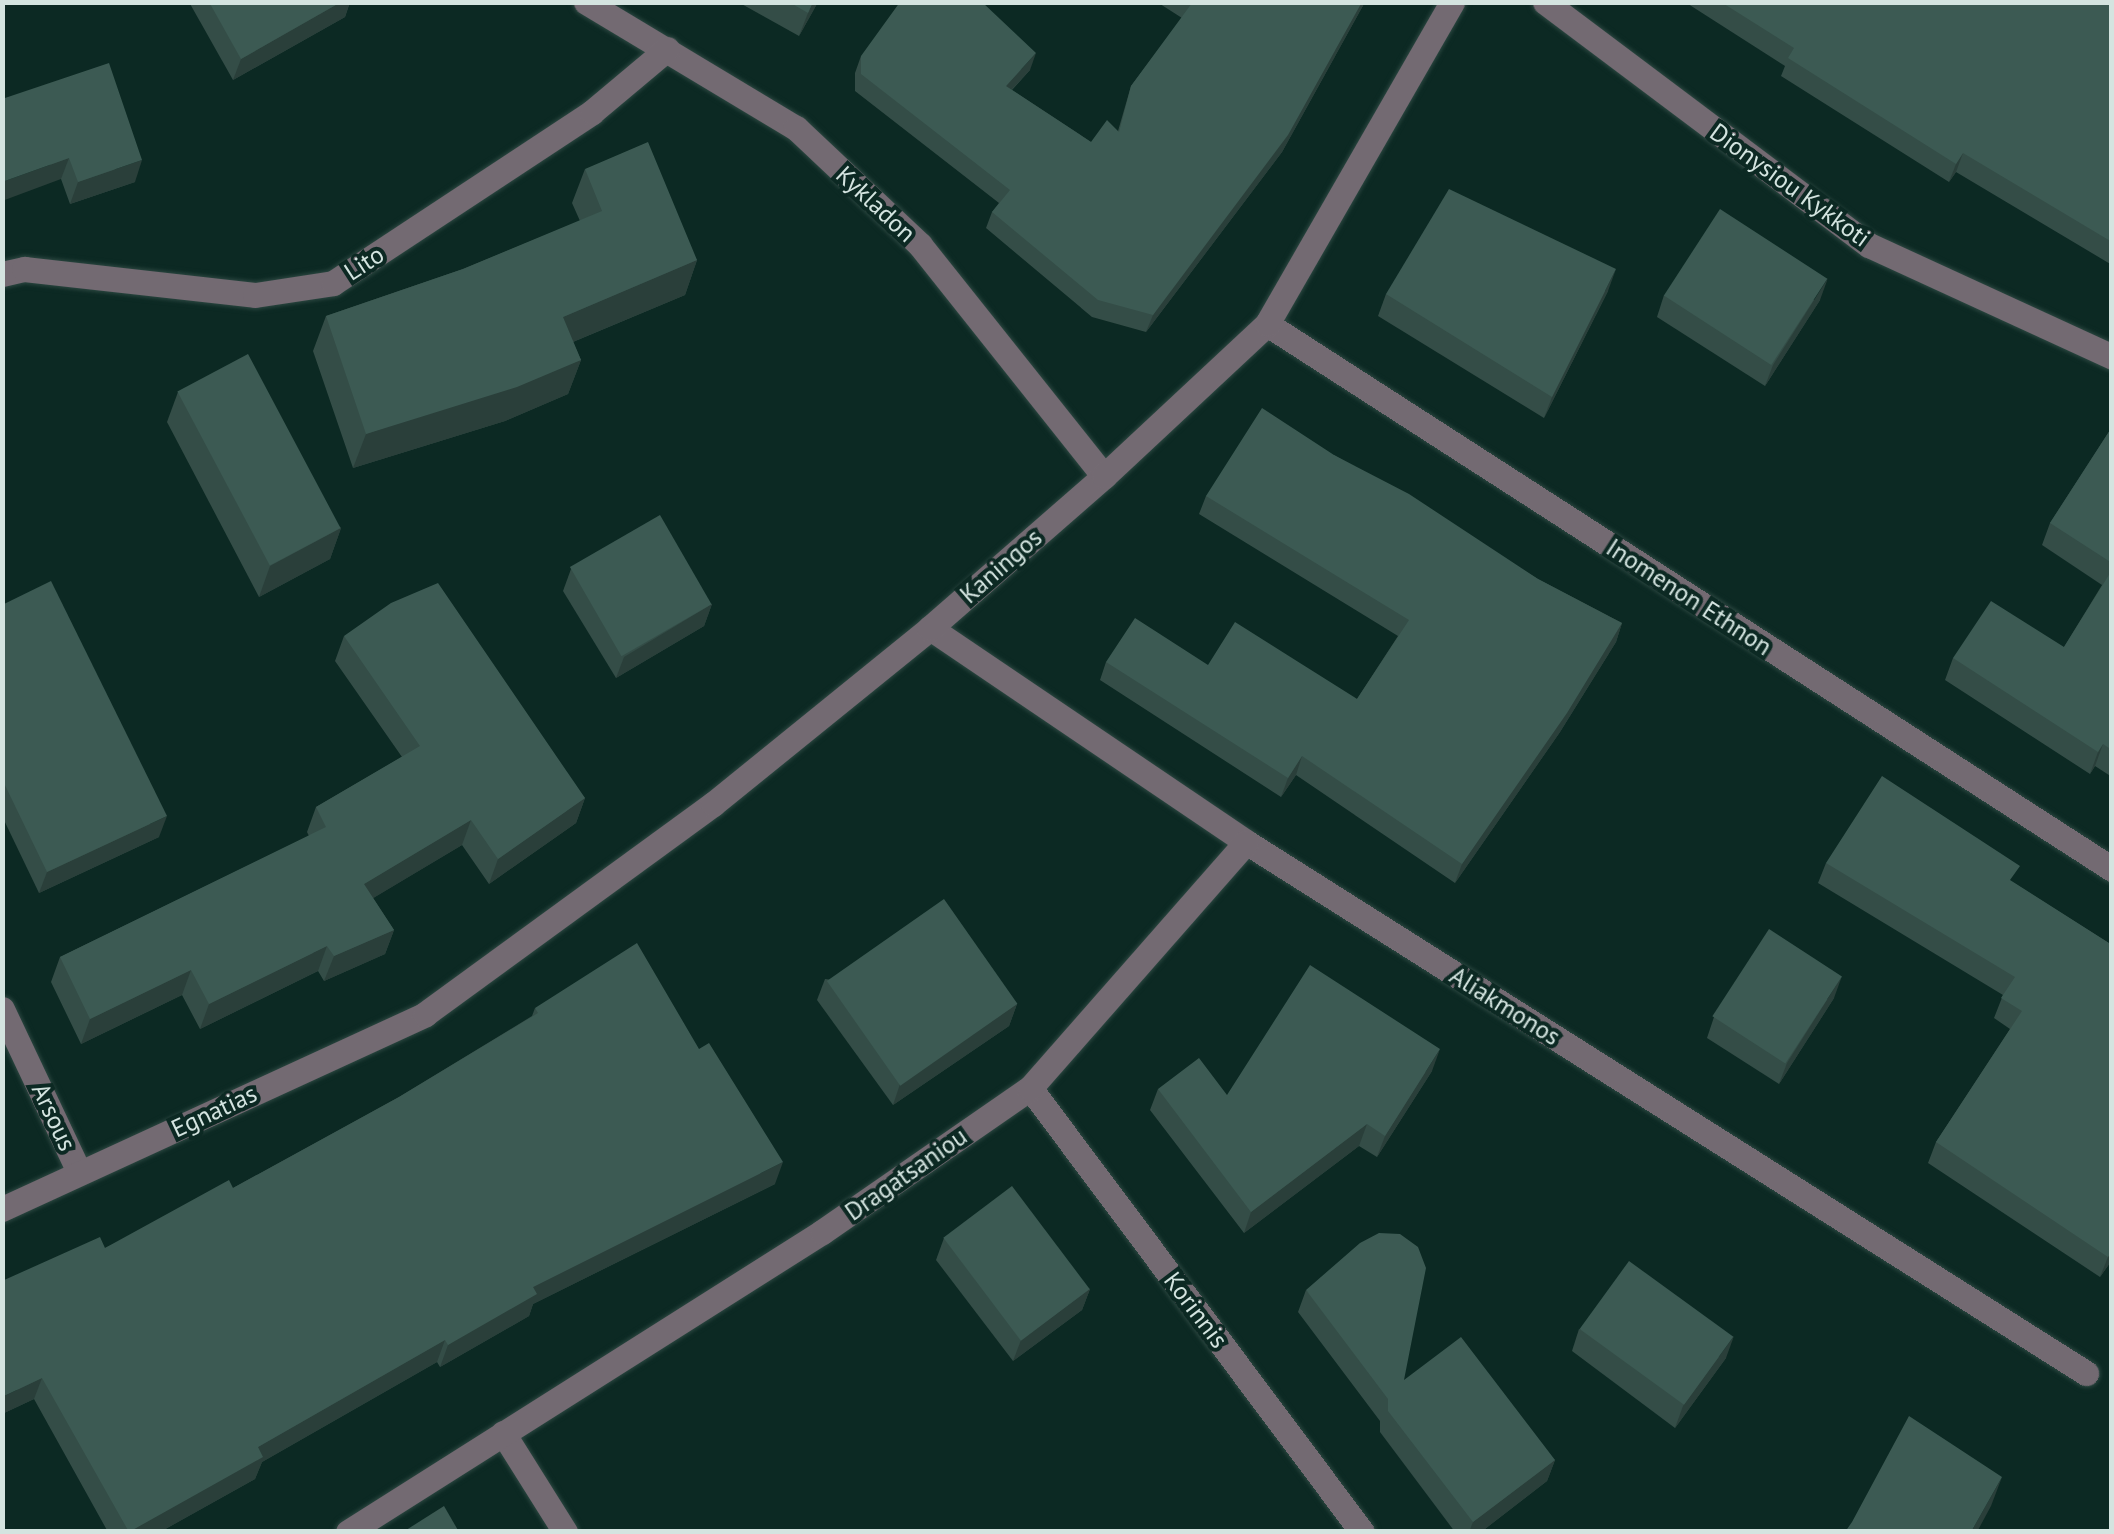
<!DOCTYPE html>
<style>
body{margin:0}
#map{position:relative;width:2114px;height:1534px;overflow:hidden;background:#0c2923;font-family:"PT Sans",sans-serif}
div>[style]{position:absolute}
.roads{filter:drop-shadow(0 0 2px #2c4741) drop-shadow(0 0 2px #2c4741)}
.minor>*{height:25px;margin:-12.5px;padding:0 12.5px;transform-origin:12.5px;border-radius:12.5px;background:#736a72}
.wall>*{inset:0;background:#344d47}
.shaded-wall>*{inset:0;background:#2a3f3a}
.building>*{inset:0;background:#3c5a53;transform-origin:0 0}
span{translate:-50% -50%;white-space:nowrap;text-align:center;line-height:1.15;-webkit-text-stroke:8px #0c2923;paint-order:stroke}
.street-label{font-size:25px;color:#d4e4e0}
.frame{position:absolute;inset:0;border:5px solid #d4e4e0;pointer-events:none}
</style>
<div id="map">
<div class="roads">
<div class="minor">
<div style="left:586px;top:2px;width:245px;rotate:31deg"></div>
<div style="left:796px;top:128px;width:170px;rotate:43.3deg"></div>
<div style="left:920px;top:245px;width:295px;rotate:51.5deg"></div>
<div style="left:1545px;top:2px;width:405px;rotate:36.9deg"></div>
<div style="left:1869px;top:245px;width:268px;rotate:24.7deg"></div>
<div style="left:2px;top:274px;width:23px;rotate:-13deg"></div>
<div style="left:24px;top:269px;width:232px;rotate:6.4deg"></div>
<div style="left:255px;top:295px;width:79px;rotate:-8.7deg"></div>
<div style="left:333px;top:283px;width:310px;rotate:-33.4deg"></div>
<div style="left:592px;top:112px;width:98px;rotate:-40deg"></div>
<div style="left:1267px;top:324px;width:1006px;rotate:32.82deg"></div>
<div style="left:930px;top:628px;width:382px;rotate:34.1deg"></div>
<div style="left:1246px;top:842px;width:994px;rotate:32.3deg"></div>
<div style="left:2px;top:1009px;width:180px;rotate:64.7deg"></div>
<div style="left:1030px;top:1088px;width:554px;rotate:53.21deg"></div>
<div style="left:2px;top:1209px;width:466px;rotate:-24.7deg"></div>
<div style="left:425px;top:1014px;width:356px;rotate:-36.1deg"></div>
<div style="left:713px;top:804px;width:279px;rotate:-39deg"></div>
<div style="left:930px;top:628px;width:231px;rotate:-41.1deg"></div>
<div style="left:1104px;top:476px;width:223px;rotate:-43deg"></div>
<div style="left:1267px;top:324px;width:371px;rotate:-60.1deg"></div>
<div style="left:503px;top:1433px;width:117px;rotate:57.9deg"></div>
<div style="left:348px;top:1532px;width:561px;rotate:-32.33deg"></div>
<div style="left:822px;top:1232px;width:253px;rotate:-34.7deg"></div>
<div style="left:1030px;top:1088px;width:327px;rotate:-48.7deg"></div>
</div>
</div>
<div class="wall">
<div style="clip-path:polygon(189px 2px,350px 2px,345px 17px,233px 80px)"></div>
<div style="clip-path:polygon(738px 2px,818px 2px,799px 36px)"></div>
<div style="clip-path:polygon(1157px 2px,1365px 2px,1282px 152px,1146px 332px,1092px 317px,986px 228px,992px 212px,999px 203px,855px 91px,855px 73px,861px 56px,1030px 70px,1012px 90px,1091px 142px,1118px 131px,1131px 86px,1182px 18px)"></div>
<div style="clip-path:polygon(1685px 2px,2112px 2px,2112px 265px,1956px 172px,1949px 182px,1781px 76px,1785px 66px)"></div>
<div style="clip-path:polygon(2px 99px,135px 182px,70px 204px,61px 179px)"></div>
<div style="clip-path:polygon(585px 169px,697px 260px,685px 295px,573px 342px,581px 360px,568px 394px,505px 421px,353px 468px,313px 351px,326px 316px,463px 269px,580px 221px,572px 203px)"></div>
<div style="clip-path:polygon(1608px 291px,1544px 418px,1378px 316px,1386px 294px)"></div>
<div style="clip-path:polygon(1664px 295px,1820px 300px,1765px 386px,1657px 317px)"></div>
<div style="clip-path:polygon(178px 392px,341px 528px,330px 559px,259px 597px,167px 422px)"></div>
<div style="clip-path:polygon(2112px 427px,2112px 777px,2095px 766px,2090px 774px,1945px 680px,1953px 658px,2064px 647px,2102px 585px,2042px 545px,2050px 523px)"></div>
<div style="clip-path:polygon(1334px 455px,1538px 579px,1622px 623px,1616px 642px,1560px 732px,1455px 883px,1296px 775px,1281px 797px,1100px 680px,1106px 662px,1208px 665px,1357px 699px,1398px 636px,1199px 514px,1206px 496px)"></div>
<div style="clip-path:polygon(571px 569px,712px 604px,704px 626px,616px 678px,563px 591px)"></div>
<div style="clip-path:polygon(2px 605px,159px 837px,39px 893px,2px 816px)"></div>
<div style="clip-path:polygon(344px 636px,585px 798px,576px 823px,489px 884px,462px 845px,373px 898px,394px 930px,385px 954px,324px 981px,318px 971px,200px 1029px,182px 995px,81px 1044px,51px 982px,60px 957px,309px 836px,307px 832px,316px 807px,402px 757px,335px 661px)"></div>
<div style="clip-path:polygon(1826px 863px,2014px 883px,2112px 945px,2112px 1260px,2100px 1277px,1928px 1163px,1936px 1142px,2010px 1029px,1994px 1018px,2003px 995px,1818px 883px)"></div>
<div style="clip-path:polygon(825px 979px,1017px 1004px,1009px 1026px,893px 1105px,817px 1000px)"></div>
<div style="clip-path:polygon(1834px 998px,1779px 1084px,1707px 1038px,1714px 1017px)"></div>
<div style="clip-path:polygon(535px 1008px,775px 1184px,533px 1304px,529px 1316px,440px 1367px,437px 1362px,262px 1462px,255px 1479px,160px 1532px,108px 1532px,34px 1399px,2px 1414px,105px 1248px,233px 1188px,399px 1097px,532px 1016px)"></div>
<div style="clip-path:polygon(1432px 1071px,1377px 1157px,1359px 1146px,1244px 1233px,1150px 1110px,1158px 1089px,1227px 1095px)"></div>
<div style="clip-path:polygon(944px 1238px,1090px 1289px,1082px 1310px,1013px 1361px,936px 1260px)"></div>
<div style="clip-path:polygon(1306px 1290px,1404px 1380px,1555px 1460px,1547px 1481px,1481px 1532px,1455px 1532px,1380px 1432px,1380px 1421px,1298px 1312px)"></div>
<div style="clip-path:polygon(1579px 1329px,1726px 1358px,1675px 1428px,1572px 1351px)"></div>
</div>
<div class="shaded-wall">
<div style="clip-path:polygon(341px 2px,350px 2px,345px 17px,233px 80px,241px 59px)"></div>
<div style="clip-path:polygon(813px 2px,818px 2px,799px 36px,808px 13px)"></div>
<div style="clip-path:polygon(1362px 2px,1365px 2px,1282px 152px,1146px 332px,1153px 315px)"></div>
<div style="clip-path:polygon(1036px 53px,1030px 70px,999px 103px,1006px 86px)"></div>
<div style="clip-path:polygon(1963px 153px,1956px 172px,1949px 182px,1956px 164px)"></div>
<div style="clip-path:polygon(69px 158px,61px 179px,2px 201px,2px 182px)"></div>
<div style="clip-path:polygon(142px 160px,135px 182px,70px 204px,78px 182px)"></div>
<div style="clip-path:polygon(697px 260px,685px 295px,551px 351px,563px 317px)"></div>
<div style="clip-path:polygon(1616px 269px,1608px 291px,1544px 418px,1552px 397px)"></div>
<div style="clip-path:polygon(1828px 278px,1820px 300px,1765px 386px,1773px 365px)"></div>
<div style="clip-path:polygon(581px 360px,568px 394px,505px 421px,353px 468px,366px 434px)"></div>
<div style="clip-path:polygon(341px 528px,330px 559px,259px 597px,270px 566px)"></div>
<div style="clip-path:polygon(712px 604px,704px 626px,616px 678px,624px 657px)"></div>
<div style="clip-path:polygon(1622px 623px,1616px 642px,1560px 732px,1455px 883px,1462px 864px)"></div>
<div style="clip-path:polygon(2103px 744px,2095px 766px,2090px 774px,2098px 752px)"></div>
<div style="clip-path:polygon(1302px 756px,1296px 775px,1281px 797px,1288px 778px)"></div>
<div style="clip-path:polygon(585px 798px,576px 823px,489px 884px,498px 859px)"></div>
<div style="clip-path:polygon(167px 816px,159px 837px,39px 893px,47px 872px)"></div>
<div style="clip-path:polygon(471px 820px,462px 845px,355px 909px,364px 884px)"></div>
<div style="clip-path:polygon(394px 930px,385px 954px,324px 981px,334px 956px)"></div>
<div style="clip-path:polygon(327px 946px,318px 971px,200px 1029px,209px 1004px)"></div>
<div style="clip-path:polygon(191px 970px,182px 995px,81px 1044px,90px 1019px)"></div>
<div style="clip-path:polygon(1842px 976px,1834px 998px,1779px 1084px,1787px 1063px)"></div>
<div style="clip-path:polygon(1017px 1004px,1009px 1026px,893px 1105px,900px 1084px)"></div>
<div style="clip-path:polygon(1440px 1049px,1432px 1071px,1377px 1157px,1385px 1136px)"></div>
<div style="clip-path:polygon(1367px 1124px,1359px 1146px,1244px 1233px,1251px 1212px)"></div>
<div style="clip-path:polygon(783px 1162px,775px 1184px,533px 1304px,529px 1316px,440px 1367px,448px 1345px,533px 1287px)"></div>
<div style="clip-path:polygon(2112px 1251px,2112px 1260px,2100px 1277px,2108px 1257px)"></div>
<div style="clip-path:polygon(1090px 1289px,1082px 1310px,1013px 1361px,1021px 1340px)"></div>
<div style="clip-path:polygon(1734px 1336px,1726px 1358px,1675px 1428px,1683px 1406px)"></div>
<div style="clip-path:polygon(445px 1340px,437px 1362px,262px 1462px,255px 1479px,160px 1532px,129px 1532px,258px 1447px)"></div>
<div style="clip-path:polygon(42px 1378px,34px 1399px,2px 1414px,2px 1397px)"></div>
<div style="clip-path:polygon(1555px 1460px,1547px 1481px,1481px 1532px,1469px 1532px,1473px 1522px)"></div>
<div style="clip-path:polygon(2002px 1477px,1991px 1506px,1977px 1532px,1971px 1532px)"></div>
</div>
<div class="building">
<div style="clip-path:polygon(209px 2px,341px 2px,241px 59px)"></div>
<div style="clip-path:polygon(789px 2px,813px 2px,808px 13px)"></div>
<div style="clip-path:polygon(900px 2px,982px 2px,1036px 53px,1006px 86px,1091px 142px,1107px 120px,1119px 132px,1131px 86px,1192px 3px,1191px 2px,1362px 2px,1288px 135px,1153px 315px,1098px 300px,992px 212px,1010px 190px,861px 74px,861px 56px)"></div>
<div style="clip-path:polygon(1721px 2px,2112px 2px,2112px 242px,1963px 153px,1956px 164px,1788px 58px,1794px 48px)"></div>
<div style="clip-path:polygon(109px 63px,142px 160px,78px 182px,69px 158px,2px 182px,2px 99px)"></div>
<div style="clip-path:polygon(648px 142px,697px 260px,563px 317px,581px 360px,517px 387px,366px 434px,326px 316px,463px 269px,602px 211px,585px 169px)"></div>
<div style="clip-path:polygon(1449px 189px,1616px 269px,1552px 397px,1386px 294px)"></div>
<div style="left:1720px;top:209px;width:128px;height:103px;rotate:33deg"></div>
<div style="left:248px;top:354px;width:197px;height:80px;rotate:62deg"></div>
<div style="clip-path:polygon(1262px 408px,1334px 455px,1409px 494px,1538px 579px,1622px 623px,1567px 713px,1462px 864px,1302px 756px,1288px 778px,1106px 662px,1135px 618px,1208px 665px,1235px 622px,1357px 699px,1409px 620px,1206px 496px)"></div>
<div style="clip-path:polygon(2112px 427px,2112px 563px,2050px 523px)"></div>
<div style="left:660px;top:515px;width:103px;height:104px;rotate:60deg"></div>
<div style="clip-path:polygon(2112px 570px,2112px 750px,2103px 744px,2098px 752px,1953px 658px,1991px 601px,2064px 647px)"></div>
<div style="clip-path:polygon(51px 581px,167px 816px,47px 872px,2px 779px,2px 605px)"></div>
<div style="clip-path:polygon(438px 583px,585px 798px,498px 859px,471px 820px,364px 884px,394px 930px,334px 956px,327px 946px,209px 1004px,191px 970px,90px 1019px,60px 957px,326px 827px,316px 807px,420px 746px,344px 636px,391px 603px)"></div>
<div style="clip-path:polygon(1882px 776px,2020px 866px,2010px 880px,2112px 945px,2112px 1251px,2108px 1257px,1936px 1142px,2022px 1011px,2001px 998px,2015px 977px,1826px 863px)"></div>
<div style="left:944px;top:899px;width:128px;height:143px;rotate:55deg"></div>
<div style="left:1769px;top:929px;width:87px;height:104px;rotate:33deg"></div>
<div style="clip-path:polygon(637px 943px,699px 1049px,709px 1043px,783px 1162px,533px 1287px,537px 1294px,448px 1345px,445px 1340px,258px 1447px,263px 1457px,129px 1532px,42px 1378px,2px 1397px,2px 1281px,100px 1237px,105px 1248px,229px 1180px,233px 1188px,399px 1097px,538px 1013px,535px 1008px)"></div>
<div style="clip-path:polygon(1310px 965px,1440px 1049px,1385px 1136px,1367px 1124px,1251px 1212px,1158px 1089px,1199px 1058px,1227px 1095px)"></div>
<div style="left:1012px;top:1186px;width:129px;height:86px;rotate:53deg"></div>
<div style="clip-path:polygon(1379px 1233px,1400px 1234px,1418px 1247px,1426px 1268px,1404px 1380px,1461px 1337px,1555px 1460px,1473px 1522px,1388px 1411px,1388px 1399px,1306px 1290px,1360px 1243px)"></div>
<div style="left:1629px;top:1261px;width:129px;height:84px;rotate:36deg"></div>
<div style="clip-path:polygon(1909px 1416px,2002px 1477px,1971px 1532px,1845px 1532px,1852px 1522px)"></div>
<div style="clip-path:polygon(444px 1506px,459px 1532px,403px 1532px)"></div>
</div>
<div class="street-label">
<span style="left:1790px;top:185px;rotate:36deg">Dionysiou Kykkoti</span>
<span style="left:876px;top:204px;rotate:43deg">Kykladon</span>
<span style="left:364px;top:263px;rotate:-33deg">Lito</span>
<span style="left:1001px;top:566px;rotate:-41deg">Kaningos</span>
<span style="left:1689px;top:597px;rotate:33deg">Inomenon Ethnon</span>
<span style="left:1505px;top:1006px;rotate:32deg">Aliakmonos</span>
<span style="left:214px;top:1111px;rotate:-25deg">Egnatias</span>
<span style="left:54px;top:1117px;rotate:65deg">Arsous</span>
<span style="left:906px;top:1174px;rotate:-35deg">Dragatsaniou</span>
<span style="left:1196px;top:1310px;rotate:53deg">Korinnis</span>
</div>
<div class="frame"></div>
</div>
